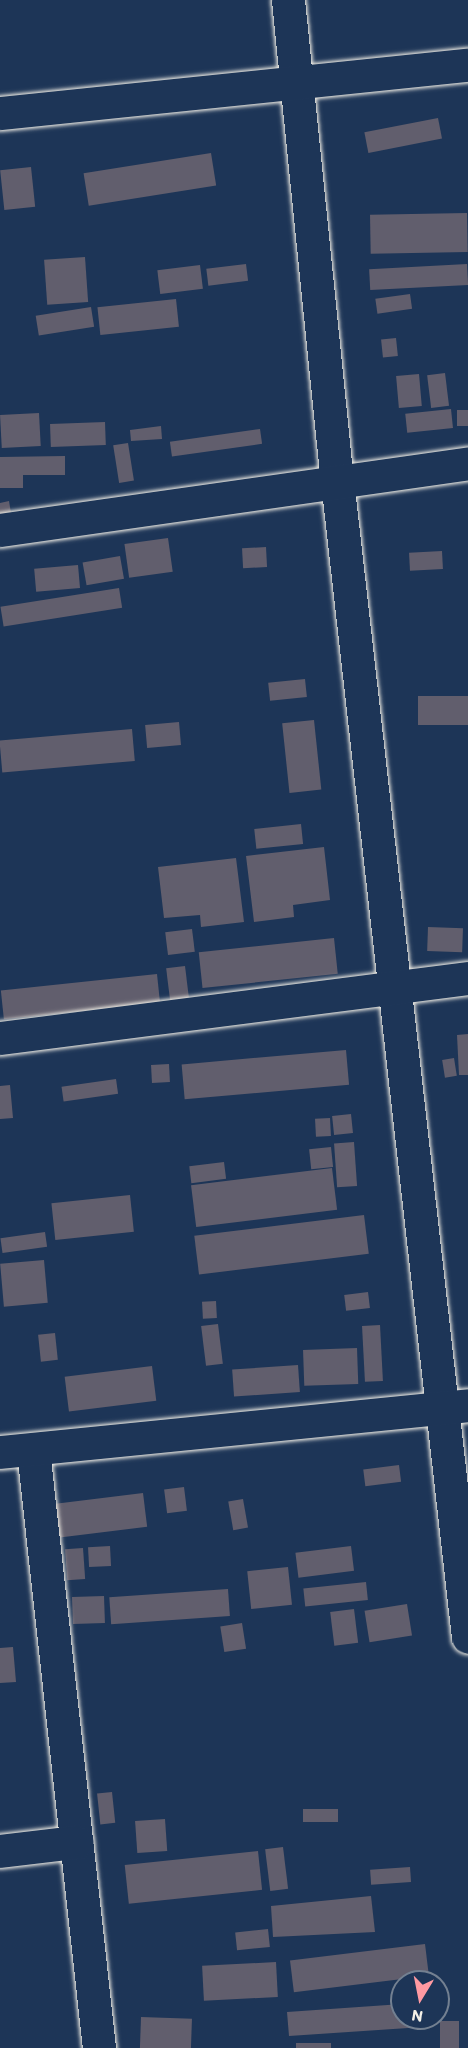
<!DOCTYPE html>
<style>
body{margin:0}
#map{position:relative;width:468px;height:2048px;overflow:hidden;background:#1d3557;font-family:Itim,sans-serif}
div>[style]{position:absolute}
.building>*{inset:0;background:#615e6d;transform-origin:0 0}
.roads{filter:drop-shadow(0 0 2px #f4f1e8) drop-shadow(0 0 2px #f4f1e8)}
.street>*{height:33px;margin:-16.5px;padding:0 16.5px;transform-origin:16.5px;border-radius:16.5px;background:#1d3557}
.secondary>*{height:33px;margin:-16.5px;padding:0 16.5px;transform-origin:16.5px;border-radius:16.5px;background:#1d3557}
span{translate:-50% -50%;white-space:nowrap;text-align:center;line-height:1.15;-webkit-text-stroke:4.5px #1d3557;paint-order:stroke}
.north{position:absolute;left:390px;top:1970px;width:60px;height:60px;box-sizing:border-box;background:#1d3557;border:2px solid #738091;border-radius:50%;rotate:190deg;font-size:16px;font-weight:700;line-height:24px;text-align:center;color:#f4f1e8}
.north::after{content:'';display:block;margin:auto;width:21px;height:27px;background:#ff9aa2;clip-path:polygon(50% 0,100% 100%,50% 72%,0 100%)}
</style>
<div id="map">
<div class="building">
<div style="left:438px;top:118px;width:21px;height:75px;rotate:79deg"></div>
<div style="left:211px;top:153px;width:33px;height:129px;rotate:81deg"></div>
<div style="left:31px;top:167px;width:40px;height:31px;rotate:84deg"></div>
<div style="left:467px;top:213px;width:39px;height:97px;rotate:89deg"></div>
<div style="left:85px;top:257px;width:45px;height:41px;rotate:86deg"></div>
<div style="left:246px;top:264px;width:17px;height:40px;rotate:83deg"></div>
<div style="left:467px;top:264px;width:21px;height:98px;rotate:87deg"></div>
<div style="left:200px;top:265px;width:24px;height:43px;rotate:83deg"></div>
<div style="left:410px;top:294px;width:15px;height:35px;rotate:82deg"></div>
<div style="left:176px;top:299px;width:28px;height:79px;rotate:84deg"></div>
<div style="left:91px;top:307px;width:20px;height:56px;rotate:81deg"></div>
<div style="left:396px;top:338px;width:18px;height:15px;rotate:84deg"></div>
<div style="left:445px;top:373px;width:33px;height:18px;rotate:83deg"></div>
<div style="left:419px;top:374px;width:32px;height:23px;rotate:85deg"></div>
<div style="left:451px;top:409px;width:19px;height:46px;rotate:84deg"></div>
<div style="left:468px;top:410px;width:16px;height:11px;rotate:90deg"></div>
<div style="left:39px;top:413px;width:33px;height:39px;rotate:87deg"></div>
<div style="left:105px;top:422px;width:23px;height:55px;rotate:88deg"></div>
<div style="clip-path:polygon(161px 426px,162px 439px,131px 441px,130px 430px)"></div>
<div style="left:260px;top:429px;width:15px;height:91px;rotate:82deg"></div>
<div style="left:128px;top:443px;width:38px;height:15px;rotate:81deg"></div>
<div style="clip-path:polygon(65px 456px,65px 475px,23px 475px,23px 488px,0 488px,0 457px)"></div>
<div style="clip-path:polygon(9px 501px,13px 525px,0 527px,0 503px)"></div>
<div style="left:168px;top:538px;width:34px;height:44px;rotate:82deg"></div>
<div style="left:266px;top:547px;width:20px;height:24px;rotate:87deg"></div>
<div style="left:442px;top:551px;width:18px;height:33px;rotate:87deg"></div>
<div style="left:120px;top:556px;width:23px;height:38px;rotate:80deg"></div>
<div style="left:78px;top:565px;width:23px;height:44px;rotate:85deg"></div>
<div style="left:119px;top:588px;width:20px;height:120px;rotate:81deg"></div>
<div style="left:305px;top:679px;width:18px;height:37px;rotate:84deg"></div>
<div style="left:468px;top:696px;width:29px;height:50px;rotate:90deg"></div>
<div style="left:314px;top:720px;width:70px;height:32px;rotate:84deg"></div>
<div style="left:179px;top:722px;width:23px;height:34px;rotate:85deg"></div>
<div style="left:132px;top:729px;width:32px;height:133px;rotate:85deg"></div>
<div style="left:301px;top:824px;width:20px;height:47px;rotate:84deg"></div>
<div style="clip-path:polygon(324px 847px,330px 900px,293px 905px,294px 917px,254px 922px,246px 856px)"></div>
<div style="clip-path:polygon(236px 858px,244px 922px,201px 927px,200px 915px,164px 918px,158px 867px)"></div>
<div style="left:428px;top:927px;width:35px;height:24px;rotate:2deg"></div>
<div style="left:192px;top:929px;width:23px;height:27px;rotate:83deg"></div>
<div style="left:334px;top:938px;width:36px;height:136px;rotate:84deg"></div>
<div style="left:185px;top:966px;width:32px;height:19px;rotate:83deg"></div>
<div style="left:157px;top:974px;width:29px;height:157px;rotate:84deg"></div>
<div style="clip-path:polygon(468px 1034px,468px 1075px,459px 1075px,457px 1035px)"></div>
<div style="left:346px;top:1050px;width:35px;height:165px;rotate:85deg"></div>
<div style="left:454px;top:1058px;width:18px;height:12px;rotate:81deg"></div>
<div style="left:169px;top:1064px;width:18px;height:18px;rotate:87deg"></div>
<div style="left:116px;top:1079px;width:15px;height:55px;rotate:82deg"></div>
<div style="clip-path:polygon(10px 1085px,13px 1118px,0 1119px,0 1086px)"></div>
<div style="left:351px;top:1114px;width:19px;height:19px;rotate:84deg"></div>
<div style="left:330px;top:1118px;width:18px;height:15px;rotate:87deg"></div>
<div style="left:354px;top:1142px;width:44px;height:20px;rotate:86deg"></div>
<div style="left:331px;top:1147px;width:20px;height:22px;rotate:84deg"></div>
<div style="left:224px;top:1162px;width:17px;height:35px;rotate:83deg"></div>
<div style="left:332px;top:1168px;width:42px;height:142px;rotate:83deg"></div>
<div style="left:130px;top:1195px;width:37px;height:79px;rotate:84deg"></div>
<div style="left:364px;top:1215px;width:39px;height:171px;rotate:83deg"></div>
<div style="left:45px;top:1232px;width:15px;height:45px;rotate:82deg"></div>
<div style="left:44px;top:1260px;width:43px;height:44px;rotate:85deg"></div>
<div style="left:368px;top:1292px;width:16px;height:24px;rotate:83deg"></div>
<div style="left:216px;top:1301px;width:17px;height:14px;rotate:87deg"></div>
<div style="left:218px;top:1324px;width:40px;height:17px;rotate:83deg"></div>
<div style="left:380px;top:1325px;width:56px;height:18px;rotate:87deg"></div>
<div style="left:55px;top:1333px;width:27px;height:17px;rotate:84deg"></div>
<div style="left:357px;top:1348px;width:36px;height:54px;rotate:88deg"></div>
<div style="left:298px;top:1365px;width:27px;height:66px;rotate:86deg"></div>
<div style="left:152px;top:1366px;width:35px;height:88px;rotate:83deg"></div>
<div style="left:399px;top:1465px;width:17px;height:36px;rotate:83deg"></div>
<div style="left:184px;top:1487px;width:24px;height:20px;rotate:83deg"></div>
<div style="left:143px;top:1493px;width:34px;height:88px;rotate:83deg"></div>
<div style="left:243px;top:1499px;width:29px;height:15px;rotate:80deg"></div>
<div style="left:110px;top:1546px;width:20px;height:22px;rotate:87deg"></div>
<div style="left:351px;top:1546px;width:25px;height:56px;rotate:83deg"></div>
<div style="left:83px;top:1548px;width:31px;height:18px;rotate:86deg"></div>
<div style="left:288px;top:1567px;width:38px;height:41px;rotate:84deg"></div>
<div style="left:366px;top:1582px;width:18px;height:63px;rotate:84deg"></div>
<div style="left:228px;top:1589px;width:27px;height:119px;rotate:86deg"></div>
<div style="left:104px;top:1596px;width:27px;height:32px;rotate:88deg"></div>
<div style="left:407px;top:1604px;width:32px;height:43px;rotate:81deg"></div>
<div style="left:354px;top:1609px;width:34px;height:24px;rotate:83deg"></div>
<div style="left:242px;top:1623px;width:26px;height:22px;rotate:81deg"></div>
<div style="clip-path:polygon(13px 1647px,16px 1682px,0 1683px,0 1648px)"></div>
<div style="left:112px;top:1792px;width:31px;height:15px;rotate:84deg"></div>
<div style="left:338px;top:1809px;width:13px;height:35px;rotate:90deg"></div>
<div style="left:165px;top:1819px;width:32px;height:30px;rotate:86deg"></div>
<div style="left:283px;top:1847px;width:42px;height:18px;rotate:83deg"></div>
<div style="left:258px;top:1851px;width:39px;height:134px;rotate:84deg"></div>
<div style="left:410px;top:1867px;width:15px;height:40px;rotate:86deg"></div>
<div style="clip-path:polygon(371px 1896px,375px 1932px,273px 1937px,271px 1906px)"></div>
<div style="left:268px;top:1929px;width:18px;height:33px;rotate:84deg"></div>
<div style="left:425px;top:1944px;width:32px;height:136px;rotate:83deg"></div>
<div style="left:276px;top:1962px;width:35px;height:74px;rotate:87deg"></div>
<div style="clip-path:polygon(402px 2004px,402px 2018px,422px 2018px,423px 2027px,289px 2036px,287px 2012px)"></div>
<div style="left:141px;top:2017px;width:51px;height:31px;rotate:2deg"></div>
<div style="left:440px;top:2021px;width:19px;height:27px"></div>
<div style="left:296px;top:2043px;width:35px;height:5px"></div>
</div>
<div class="roads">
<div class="street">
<div style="left:288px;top:0;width:482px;rotate:84.2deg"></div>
<div style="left:337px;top:480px;width:1164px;rotate:83.54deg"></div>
<div style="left:0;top:530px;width:473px;rotate:-8.1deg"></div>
<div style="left:0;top:1038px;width:472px;rotate:-7.3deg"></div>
<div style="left:33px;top:1450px;width:602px;rotate:83.7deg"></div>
<div style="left:0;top:1452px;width:470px;rotate:-5.7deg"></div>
<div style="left:0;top:1851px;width:77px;rotate:-6.8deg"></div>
</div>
<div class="secondary">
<div style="left:0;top:113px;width:470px;rotate:-5.9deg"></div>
</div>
</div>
<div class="north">N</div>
</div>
